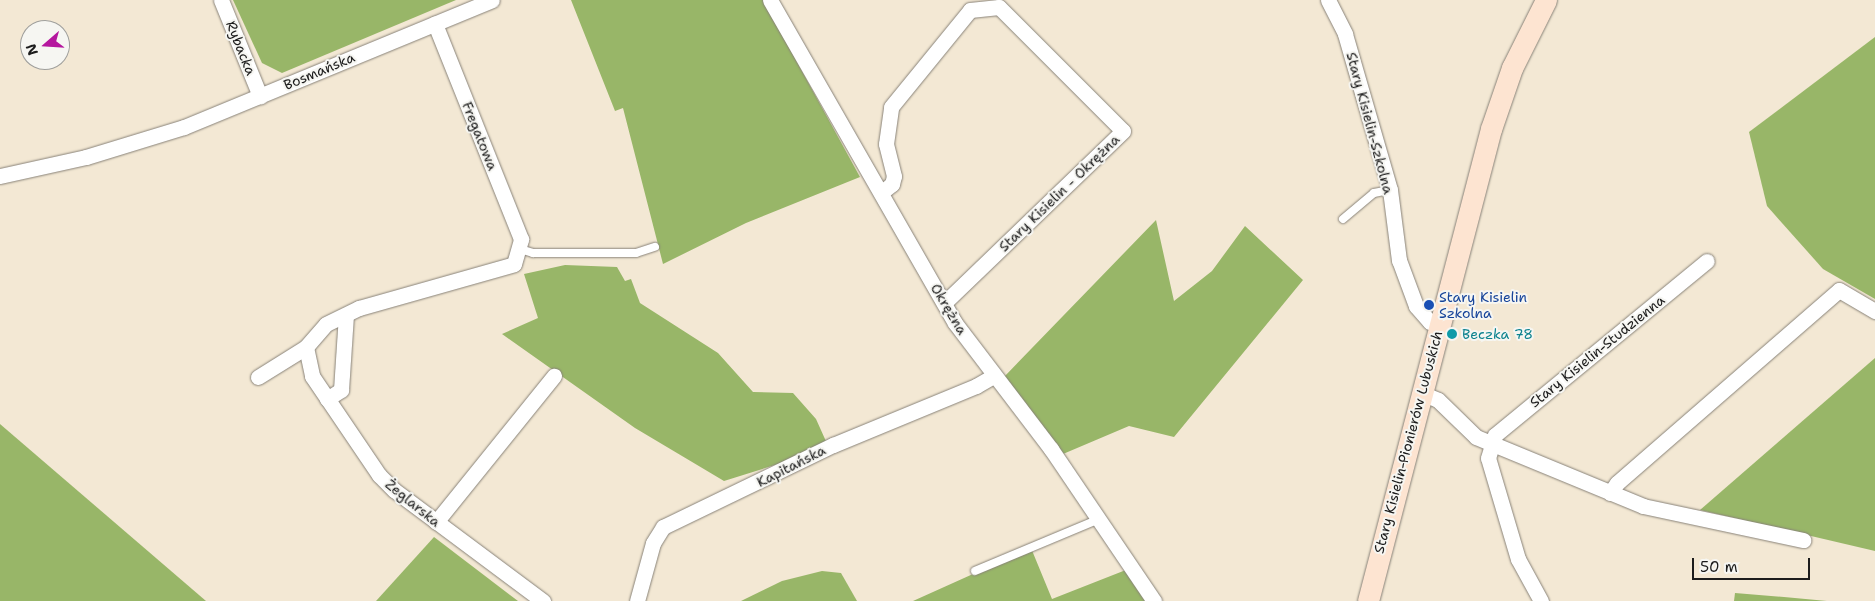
<!DOCTYPE html>
<meta charset="utf-8">
<style>
body{margin:0}
#map{position:relative;width:1875px;height:601px;overflow:hidden;background:#f3e8d4;font-family:"Shantell Sans",sans-serif}
div>[style]{position:absolute}
.forest>*{inset:0;background:#98b668}
.roads{filter:drop-shadow(0 0 1px #888278) drop-shadow(0 0 1px #888278)}
.lane>*{height:8px;margin:-4px;padding:0 4px;transform-origin:4px;border-radius:4px;background:#fff}
.street>*{height:15px;margin:-7.5px;padding:0 7.5px;transform-origin:7.5px;border-radius:7.5px;background:#fff}
.secondary>*{height:21px;margin:-10.5px;padding:0 10.5px;transform-origin:10.5px;border-radius:10.5px;background:#fde4d1}
.dots>*{width:14px;height:14px;translate:-50% -50%;box-sizing:border-box;border:2px solid #f6f6f2;border-radius:50%}
span{translate:-50% -50%;white-space:nowrap;text-align:center;line-height:1.15;-webkit-text-stroke:4px #f6f6f2;paint-order:stroke}
.street-label{font-size:14px;color:#1c1c1c}
.transit-label{font-size:14px;color:#164399}
.left{translate:0 -50%;text-align:left}
.culture-label{font-size:14px;color:#0d838f}
.north{position:absolute;left:20px;top:20px;width:50px;height:50px;box-sizing:border-box;background:#f6f6f2;border:1px solid #9f9f9c;border-radius:50%;rotate:251deg;font-size:14px;font-weight:700;line-height:20px;text-align:center;color:#1c1c1c}
.north::after{content:'';display:block;margin:auto;width:18px;height:22px;background:#b5179e;clip-path:polygon(50% 0,100% 100%,50% 72%,0 100%)}
.scale{position:absolute;left:1692px;top:558px;width:118px;height:22px;box-sizing:border-box;border:2px solid #1c1c1c;border-top:0;padding-left:6px;font-size:15px;line-height:18px;white-space:nowrap;color:#1c1c1c;-webkit-text-stroke:4px #f6f6f2;paint-order:stroke}
</style>
<div id="map">
<div class="forest">
<div style="clip-path:polygon(233px 0,456px 0,282px 73px,262px 63px)"></div>
<div style="clip-path:polygon(571px 0,763px 0,860px 177px,746px 223px,663px 264px,623px 108px,615px 111px)"></div>
<div style="clip-path:polygon(1875px 37px,1875px 299px,1823px 269px,1767px 206px,1749px 132px)"></div>
<div style="clip-path:polygon(1156px 220px,1174px 301px,1212px 271px,1245px 226px,1303px 280px,1174px 437px,1129px 426px,1063px 454px,1004px 377px)"></div>
<div style="clip-path:polygon(565px 265px,617px 267px,625px 281px,631px 279px,640px 303px,718px 353px,753px 392px,793px 393px,816px 419px,829px 448px,724px 481px,635px 428px,502px 334px,538px 318px,524px 274px)"></div>
<div style="clip-path:polygon(1875px 358px,1875px 551px,1700px 510px)"></div>
<div style="clip-path:polygon(0 424px,206px 601px,0 601px)"></div>
<div style="clip-path:polygon(434px 537px,518px 601px,376px 601px)"></div>
<div style="clip-path:polygon(1031px 548px,1052px 599px,1136px 566px,1149px 601px,913px 601px)"></div>
<div style="clip-path:polygon(822px 571px,841px 573px,857px 601px,741px 601px,782px 581px)"></div>
<div style="clip-path:polygon(1735px 593px,1784px 597px,1827px 601px,1734px 601px)"></div>
</div>
<div class="roads">
<div class="lane">
<div style="left:1343px;top:219px;width:40px;rotate:-40deg"></div>
<div style="left:1374px;top:193px;width:16px;rotate:-11deg"></div>
<div style="left:520px;top:249px;width:14px;rotate:17deg"></div>
<div style="left:533px;top:253px;width:103px"></div>
<div style="left:636px;top:253px;width:20px;rotate:-18deg"></div>
<div style="left:975px;top:571px;width:132px;rotate:-22.7deg"></div>
</div>
<div class="street">
<div style="left:221px;top:0;width:104px;rotate:67.9deg"></div>
<div style="left:770px;top:0;width:372px;rotate:60.2deg"></div>
<div style="left:955px;top:323px;width:158px;rotate:52.7deg"></div>
<div style="left:1051px;top:449px;width:184px;rotate:55.9deg"></div>
<div style="left:1328px;top:0;width:38px;rotate:63deg"></div>
<div style="left:1345px;top:34px;width:162px;rotate:73.9deg"></div>
<div style="left:1390px;top:190px;width:71px;rotate:82.7deg"></div>
<div style="left:1399px;top:260px;width:49px;rotate:69.7deg"></div>
<div style="left:1416px;top:306px;width:21px;rotate:49deg"></div>
<div style="left:1430px;top:322px;width:9px;rotate:13deg"></div>
<div style="left:0;top:176px;width:88px;rotate:-12.5deg"></div>
<div style="left:86px;top:157px;width:102px;rotate:-17deg"></div>
<div style="left:184px;top:127px;width:333px;rotate:-22.4deg"></div>
<div style="left:882px;top:192px;width:13px;rotate:-39deg"></div>
<div style="left:892px;top:184px;width:8px;rotate:-76deg"></div>
<div style="left:894px;top:176px;width:33px;rotate:-104deg"></div>
<div style="left:886px;top:144px;width:37px;rotate:-82deg"></div>
<div style="left:891px;top:107px;width:125px;rotate:-50.8deg"></div>
<div style="left:970px;top:10px;width:29px;rotate:-6deg"></div>
<div style="left:999px;top:7px;width:175px;rotate:45deg"></div>
<div style="left:1123px;top:131px;width:248px;rotate:136.1deg"></div>
<div style="left:306px;top:347px;width:30px;rotate:78deg"></div>
<div style="left:312px;top:376px;width:120px;rotate:55.9deg"></div>
<div style="left:379px;top:475px;width:21px;rotate:45deg"></div>
<div style="left:394px;top:490px;width:186px;rotate:36.7deg"></div>
<div style="left:258px;top:377px;width:57px;rotate:-32deg"></div>
<div style="left:306px;top:347px;width:30px;rotate:-49deg"></div>
<div style="left:326px;top:324px;width:37px;rotate:-26deg"></div>
<div style="left:359px;top:308px;width:161px;rotate:-15.8deg"></div>
<div style="left:514px;top:264px;width:26px;rotate:-74deg"></div>
<div style="left:521px;top:239px;width:232px;rotate:-111.8deg"></div>
<div style="left:1421px;top:393px;width:18px;rotate:22deg"></div>
<div style="left:1438px;top:400px;width:53px;rotate:44.2deg"></div>
<div style="left:1476px;top:437px;width:181px;rotate:22.4deg"></div>
<div style="left:1643px;top:506px;width:164px;rotate:12deg"></div>
<div style="left:327px;top:399px;width:17px;rotate:-33deg"></div>
<div style="left:341px;top:390px;width:75px;rotate:-86.2deg"></div>
<div style="left:1610px;top:493px;width:12px;rotate:-55deg"></div>
<div style="left:1617px;top:483px;width:294px;rotate:-41deg"></div>
<div style="left:1839px;top:290px;width:42px;rotate:30.3deg"></div>
<div style="left:436px;top:522px;width:188px;rotate:-51.1deg"></div>
<div style="left:637px;top:601px;width:60px;rotate:-74.6deg"></div>
<div style="left:653px;top:543px;width:19px;rotate:-58deg"></div>
<div style="left:663px;top:527px;width:189px;rotate:-25.8deg"></div>
<div style="left:833px;top:445px;width:155px;rotate:-22.4deg"></div>
<div style="left:976px;top:386px;width:20px;rotate:-30deg"></div>
<div style="left:1541px;top:601px;width:48px;rotate:-118.7deg"></div>
<div style="left:1518px;top:559px;width:105px;rotate:-106.5deg"></div>
<div style="left:1488px;top:458px;width:24px;rotate:-73deg"></div>
<div style="left:1495px;top:435px;width:274px;rotate:-39.4deg"></div>
</div>
<div class="secondary">
<div style="left:1368px;top:601px;width:488px;rotate:-75.4deg"></div>
<div style="left:1491px;top:129px;width:65px;rotate:-71deg"></div>
<div style="left:1512px;top:68px;width:76px;rotate:-63.4deg"></div>
</div>
</div>
<div class="dots">
<div style="left:1429px;top:305px;background:#1a4fb4"></div>
<div style="left:1452px;top:334px;background:#0f9aa8"></div>
</div>
<div class="street-label">
<span style="left:241px;top:48px;rotate:68deg">Rybacka</span>
<span style="left:319px;top:71px;rotate:-23deg">Bosmańska</span>
<span style="left:1370px;top:123px;rotate:75deg">Stary Kisielin-Szkolna</span>
<span style="left:480px;top:136px;rotate:68deg">Fregatowa</span>
<span style="left:1059px;top:193px;rotate:-44deg">Stary Kisielin - Okrężna</span>
<span style="left:949px;top:309px;rotate:59deg">Okrężna</span>
<span style="left:1597px;top:351px;rotate:-39deg">Stary Kisielin-Studzienna</span>
<span style="left:1408px;top:442px;rotate:-75deg">Stary Kisielin-Pionierów Lubuskich</span>
<span style="left:791px;top:466px;rotate:-27deg">Kapitańska</span>
<span style="left:413px;top:503px;rotate:39deg">Żeglarska</span>
</div>
<div class="transit-label">
<span class="left" style="left:1439px;top:305px">Stary Kisielin<br>Szkolna</span>
</div>
<div class="culture-label">
<span class="left" style="left:1462px;top:334px">Beczka 78</span>
</div>
<div class="north">N</div>
<div class="scale">50 m</div>
</div>
